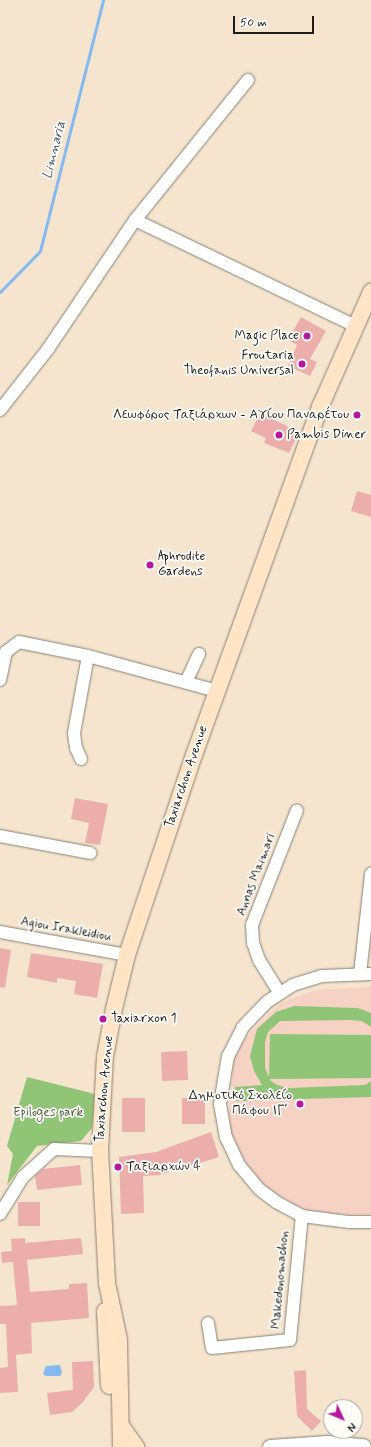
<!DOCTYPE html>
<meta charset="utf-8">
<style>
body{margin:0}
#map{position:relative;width:371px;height:1447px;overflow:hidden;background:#f6e5ce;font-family:Mynerve,sans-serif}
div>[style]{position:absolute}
.built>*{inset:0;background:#f5d2c3}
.green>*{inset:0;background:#90c577}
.water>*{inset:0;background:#84b9f2}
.stream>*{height:3px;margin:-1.5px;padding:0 1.5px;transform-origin:1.5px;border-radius:1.5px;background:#84b9f2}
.building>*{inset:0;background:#ecaeaa;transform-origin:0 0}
.roads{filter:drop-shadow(0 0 1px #898075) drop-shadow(0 0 1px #898075)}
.minor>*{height:12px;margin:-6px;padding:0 6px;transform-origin:6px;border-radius:6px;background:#fff}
.tertiary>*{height:15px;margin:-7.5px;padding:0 7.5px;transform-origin:7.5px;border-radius:7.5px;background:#fff}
.secondary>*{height:16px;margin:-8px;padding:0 8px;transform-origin:8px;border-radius:8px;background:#ffe4c6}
.dots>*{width:11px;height:11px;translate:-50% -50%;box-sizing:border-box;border:2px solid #fdfcf7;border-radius:50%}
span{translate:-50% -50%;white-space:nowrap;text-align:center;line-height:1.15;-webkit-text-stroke:3.5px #fdfcf7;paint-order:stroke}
.poi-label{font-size:13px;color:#1c1c1c}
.right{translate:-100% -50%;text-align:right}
.left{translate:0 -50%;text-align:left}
.street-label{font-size:13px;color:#1c1c1c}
.park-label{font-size:13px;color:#4a6040}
.water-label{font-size:14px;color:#465b72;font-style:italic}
.north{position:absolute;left:323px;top:1399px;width:40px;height:40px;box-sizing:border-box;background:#fdfcf7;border:1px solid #a3a29f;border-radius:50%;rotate:134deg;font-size:11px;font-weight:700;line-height:16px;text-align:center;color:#1c1c1c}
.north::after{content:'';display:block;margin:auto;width:14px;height:18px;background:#b5179e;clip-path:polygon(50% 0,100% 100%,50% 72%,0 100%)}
.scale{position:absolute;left:233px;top:16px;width:81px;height:18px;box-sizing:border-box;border:2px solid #1c1c1c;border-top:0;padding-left:5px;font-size:12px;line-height:14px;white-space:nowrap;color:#1c1c1c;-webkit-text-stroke:3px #fdfcf7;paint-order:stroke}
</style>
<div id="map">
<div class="built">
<div style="clip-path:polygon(371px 987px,371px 1214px,321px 1214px,306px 1211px,263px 1186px,240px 1154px,228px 1127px,234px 1058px,244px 1039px,281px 1003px,315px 990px)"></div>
</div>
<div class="green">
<div style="clip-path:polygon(294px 1006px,358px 1008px,371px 1013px,371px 1027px,362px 1021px,351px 1020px,280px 1021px,268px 1032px,265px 1042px,265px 1068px,269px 1077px,270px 1034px,371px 1035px,371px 1078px,270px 1079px,271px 1081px,277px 1085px,289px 1088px,365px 1085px,371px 1081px,371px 1097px,236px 1101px,235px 1087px,262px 1085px,254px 1071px,250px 1056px,257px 1029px,276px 1012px)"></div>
<div style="clip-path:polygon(27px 1077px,95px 1094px,92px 1128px,81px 1141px,37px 1146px,7px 1185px,13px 1154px,7px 1146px)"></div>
</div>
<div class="water">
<div style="clip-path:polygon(60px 1365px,62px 1373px,60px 1376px,46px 1376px,43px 1374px,46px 1366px)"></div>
</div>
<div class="stream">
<div style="left:0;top:292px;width:57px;rotate:-45.7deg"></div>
<div style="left:40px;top:251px;width:259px;rotate:-75.9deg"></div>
</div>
<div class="building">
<div style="clip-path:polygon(301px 317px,326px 331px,310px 359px,317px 362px,310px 376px,288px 366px,297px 345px,288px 340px)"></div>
<div style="clip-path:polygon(260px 413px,299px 432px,289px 453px,264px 443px,266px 438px,251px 431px)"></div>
<div style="clip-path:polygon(357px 491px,371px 495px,371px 517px,351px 511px)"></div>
<div style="clip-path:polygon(75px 798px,108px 804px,100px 845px,85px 843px,89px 823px,71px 819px)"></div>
<div style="clip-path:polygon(0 948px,11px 950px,5px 988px,0 987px)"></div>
<div style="clip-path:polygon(31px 953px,103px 964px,97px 998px,74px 994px,76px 981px,57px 978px,57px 983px,27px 977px)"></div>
<div style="left:187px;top:1051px;width:29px;height:26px;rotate:88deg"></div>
<div style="left:145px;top:1098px;width:34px;height:23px;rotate:90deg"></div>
<div style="left:205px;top:1098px;width:26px;height:23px;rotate:90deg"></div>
<div style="clip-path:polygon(211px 1132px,219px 1157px,160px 1175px,143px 1176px,144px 1213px,121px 1214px,119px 1157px,156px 1152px)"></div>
<div style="clip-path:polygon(80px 1165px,82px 1185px,37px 1190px,35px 1176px,43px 1169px)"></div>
<div style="left:18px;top:1202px;width:22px;height:24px"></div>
<div style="clip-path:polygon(25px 1238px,25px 1243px,81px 1238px,83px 1254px,27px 1260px,30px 1292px,69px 1289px,69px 1284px,87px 1283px,89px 1318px,31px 1323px,32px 1353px,16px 1355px,18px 1392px,0 1393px,0 1368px,8px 1367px,6px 1324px,0 1324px,0 1306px,17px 1305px,13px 1262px,2px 1263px,1px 1252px,12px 1251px,11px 1239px)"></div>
<div style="clip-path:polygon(93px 1361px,94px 1387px,82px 1403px,72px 1412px,50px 1415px,47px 1393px,73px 1390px,72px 1362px)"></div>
<div style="clip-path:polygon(306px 1370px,307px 1409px,321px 1421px,312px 1431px,297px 1416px,294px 1371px)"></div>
</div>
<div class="roads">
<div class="minor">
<div style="left:135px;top:220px;width:244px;rotate:25.7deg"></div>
<div style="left:0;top:410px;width:78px;rotate:-51.8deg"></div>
<div style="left:48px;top:349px;width:156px;rotate:-56deg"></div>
<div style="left:135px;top:220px;width:180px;rotate:-51.1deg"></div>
<div style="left:0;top:680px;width:29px;rotate:-78deg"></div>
<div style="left:6px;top:652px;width:16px;rotate:-38deg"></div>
<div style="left:19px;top:642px;width:70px;rotate:11.5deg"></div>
<div style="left:88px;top:656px;width:134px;rotate:15.2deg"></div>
<div style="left:186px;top:682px;width:31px;rotate:-65deg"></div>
<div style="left:81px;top:759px;width:12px;rotate:-114deg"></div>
<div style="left:76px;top:748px;width:15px;rotate:-98deg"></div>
<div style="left:74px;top:733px;width:78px;rotate:-79.7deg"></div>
<div style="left:0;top:836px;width:92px;rotate:10.7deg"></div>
<div style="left:0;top:932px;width:129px;rotate:10.3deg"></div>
<div style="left:360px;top:974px;width:101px;rotate:-83.7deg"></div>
<div style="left:371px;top:974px;width:49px;rotate:177.7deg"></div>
<div style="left:322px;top:976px;width:30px;rotate:163deg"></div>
<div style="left:293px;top:985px;width:31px;rotate:147deg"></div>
<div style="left:267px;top:1002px;width:35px;rotate:134deg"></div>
<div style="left:243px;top:1027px;width:33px;rotate:117deg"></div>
<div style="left:228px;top:1056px;width:49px;rotate:99.5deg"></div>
<div style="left:220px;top:1104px;width:34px;rotate:80deg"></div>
<div style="left:226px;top:1137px;width:31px;rotate:65deg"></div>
<div style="left:239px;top:1165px;width:31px;rotate:50deg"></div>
<div style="left:259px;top:1189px;width:21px;rotate:37deg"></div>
<div style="left:276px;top:1202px;width:30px;rotate:28deg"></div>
<div style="left:302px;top:1216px;width:46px;rotate:7.4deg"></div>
<div style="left:348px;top:1222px;width:23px"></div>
<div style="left:279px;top:992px;width:38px;rotate:-122deg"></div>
<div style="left:259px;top:960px;width:18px;rotate:-109deg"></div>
<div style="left:253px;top:943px;width:18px;rotate:-93deg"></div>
<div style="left:252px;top:925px;width:123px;rotate:-68.6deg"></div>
<div style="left:0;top:1214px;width:44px;rotate:-58.1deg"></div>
<div style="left:23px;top:1177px;width:42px;rotate:-42.1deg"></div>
<div style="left:54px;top:1149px;width:46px;rotate:2.5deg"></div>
<div style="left:208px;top:1323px;width:25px;rotate:81deg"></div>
<div style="left:212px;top:1348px;width:78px;rotate:-5.9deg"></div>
<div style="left:290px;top:1340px;width:125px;rotate:-84.5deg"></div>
</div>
<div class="tertiary">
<div style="left:270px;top:1447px;width:57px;rotate:-4deg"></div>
<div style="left:327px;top:1443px;width:36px;rotate:5deg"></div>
</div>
<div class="secondary">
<div style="left:105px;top:1311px;width:75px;rotate:86.9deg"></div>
<div style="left:121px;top:1426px;width:26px;rotate:54deg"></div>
<div style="left:121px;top:1447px;width:107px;rotate:-91.1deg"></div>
<div style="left:119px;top:1340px;width:58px;rotate:-101.9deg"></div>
<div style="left:107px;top:1283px;width:132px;rotate:-93deg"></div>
<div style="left:100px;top:1151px;width:94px;rotate:-87deg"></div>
<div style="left:105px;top:1057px;width:49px;rotate:-79.4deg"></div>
<div style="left:114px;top:1009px;width:56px;rotate:-76.5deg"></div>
<div style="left:127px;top:955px;width:211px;rotate:-71.5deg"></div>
<div style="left:194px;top:755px;width:372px;rotate:-70.1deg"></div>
<div style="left:321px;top:405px;width:124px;rotate:-66.1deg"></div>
</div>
</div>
<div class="dots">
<div style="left:307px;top:336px;background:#b5179e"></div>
<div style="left:302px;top:364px;background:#b5179e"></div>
<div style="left:357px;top:415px;background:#b5179e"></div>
<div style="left:279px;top:435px;background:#b5179e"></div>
<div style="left:150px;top:565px;background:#b5179e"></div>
<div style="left:103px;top:1019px;background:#b5179e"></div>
<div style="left:300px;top:1104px;background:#b5179e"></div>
<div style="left:118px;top:1167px;background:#b5179e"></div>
</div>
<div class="poi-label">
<span class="right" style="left:299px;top:336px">Magic Place</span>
<span class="right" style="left:294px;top:364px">Froutaria<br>Theofanis Universal</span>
<span class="right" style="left:349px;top:415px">Λεωφόρος Ταξιάρχων - Αγίου Παναρέτου</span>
<span class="left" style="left:287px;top:435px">Pambis Diner</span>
<span class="left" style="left:158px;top:565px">Aphrodite<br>Gardens</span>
<span class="left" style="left:111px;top:1019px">Taxiarxon 1</span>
<span class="right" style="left:292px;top:1104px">Δημοτικό Σχολείο<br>Πάφου ΙΓ΄</span>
<span class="left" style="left:126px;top:1167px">Ταξιαρχών 4</span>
</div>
<div class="street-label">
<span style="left:187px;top:777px;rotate:-71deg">Taxiarchon Avenue</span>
<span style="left:257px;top:875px;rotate:-69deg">Annas Maimari</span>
<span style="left:66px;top:930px;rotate:10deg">Agiou Irakleidiou</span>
<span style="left:105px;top:1089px;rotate:-85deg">Taxiarchon Avenue</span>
<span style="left:281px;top:1280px;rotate:-85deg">Makedonomachon</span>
</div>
<div class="park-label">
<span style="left:48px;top:1113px">Epiloges park</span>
</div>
<div class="water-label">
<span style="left:54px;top:150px;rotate:-76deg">Limnaria</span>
</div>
<div class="north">N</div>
<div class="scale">50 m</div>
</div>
